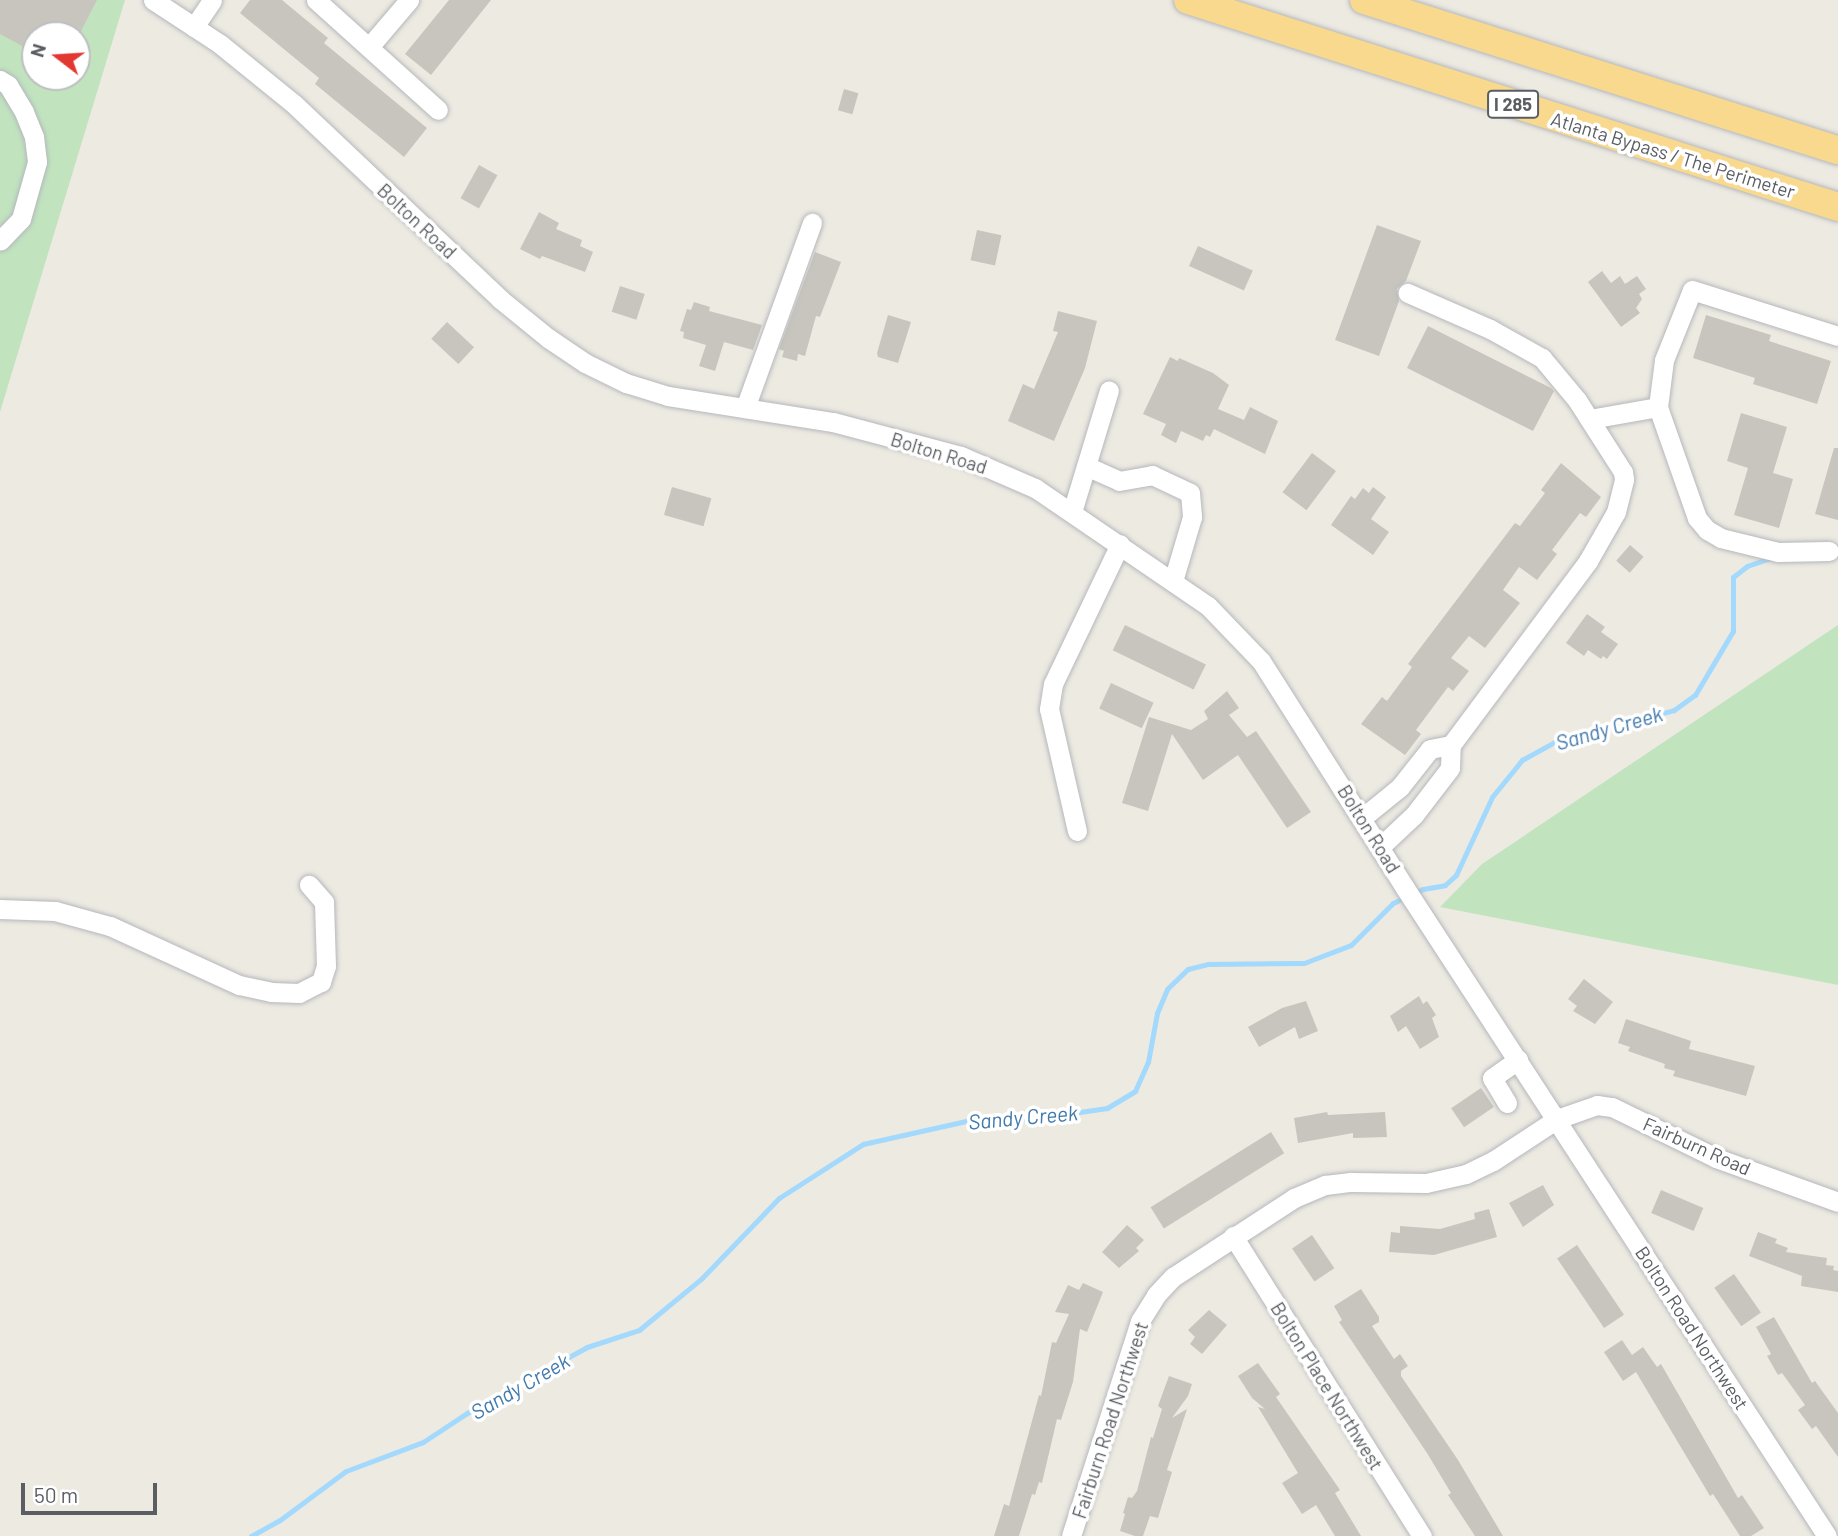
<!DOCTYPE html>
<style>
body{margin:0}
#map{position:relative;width:1838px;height:1536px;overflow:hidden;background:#edeae2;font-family:Barlow,sans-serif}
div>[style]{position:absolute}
.green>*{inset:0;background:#c1e4bf}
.stream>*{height:5px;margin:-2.5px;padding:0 2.5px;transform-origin:2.5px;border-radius:2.5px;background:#a3d9fc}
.building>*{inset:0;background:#c8c5bf;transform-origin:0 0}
.roads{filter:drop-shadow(0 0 2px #b5b8bc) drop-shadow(0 0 2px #b5b8bc)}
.minor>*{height:19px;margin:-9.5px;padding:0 9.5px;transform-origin:9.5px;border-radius:9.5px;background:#fff}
.highway>*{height:28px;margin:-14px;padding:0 14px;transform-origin:14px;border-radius:14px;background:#f9d98d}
span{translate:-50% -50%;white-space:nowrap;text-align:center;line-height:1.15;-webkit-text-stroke:7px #fff;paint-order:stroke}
.shield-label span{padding:2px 5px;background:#fff;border:2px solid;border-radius:5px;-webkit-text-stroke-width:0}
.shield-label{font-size:18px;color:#5a5e62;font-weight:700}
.street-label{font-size:19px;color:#5a5e62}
.water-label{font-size:21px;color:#417aad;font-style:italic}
.north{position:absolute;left:21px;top:21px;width:70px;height:70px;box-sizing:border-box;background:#fff;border:2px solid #bdbfc0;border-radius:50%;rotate:287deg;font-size:19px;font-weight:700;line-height:28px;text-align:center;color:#5a5e62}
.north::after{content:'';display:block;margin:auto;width:24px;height:32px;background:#e33832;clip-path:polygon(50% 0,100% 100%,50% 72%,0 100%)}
.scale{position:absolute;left:21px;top:1483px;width:136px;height:32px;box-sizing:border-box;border:4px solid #5a5e62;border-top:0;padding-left:9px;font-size:21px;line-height:24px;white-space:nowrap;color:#5a5e62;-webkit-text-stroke:5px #fff;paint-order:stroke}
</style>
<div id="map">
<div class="green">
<div style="clip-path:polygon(evenodd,0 0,125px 0,0 412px,0 0,35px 35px,77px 35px,77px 77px,35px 77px,35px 35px)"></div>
<div style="clip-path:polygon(1838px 625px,1838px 985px,1440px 907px,1482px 864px)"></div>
</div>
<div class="stream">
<div style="left:251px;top:1536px;width:33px;rotate:-29deg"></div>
<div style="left:280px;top:1520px;width:82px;rotate:-36.6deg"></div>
<div style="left:346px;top:1471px;width:82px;rotate:-20.6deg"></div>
<div style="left:423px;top:1442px;width:53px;rotate:-33.4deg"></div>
<div style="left:467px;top:1413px;width:137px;rotate:-28.8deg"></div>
<div style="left:587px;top:1347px;width:55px;rotate:-18.1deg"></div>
<div style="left:639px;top:1330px;width:82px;rotate:-39.5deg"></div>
<div style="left:702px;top:1278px;width:111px;rotate:-46.1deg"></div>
<div style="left:779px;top:1198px;width:100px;rotate:-32.7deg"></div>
<div style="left:863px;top:1144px;width:124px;rotate:-12.6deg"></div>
<div style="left:984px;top:1117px;width:48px;rotate:2.4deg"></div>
<div style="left:1032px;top:1119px;width:76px;rotate:-8.3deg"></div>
<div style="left:1107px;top:1108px;width:33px;rotate:-31deg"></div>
<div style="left:1135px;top:1091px;width:32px;rotate:-66deg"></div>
<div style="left:1148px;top:1062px;width:50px;rotate:-79.6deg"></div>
<div style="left:1157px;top:1013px;width:26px;rotate:-67deg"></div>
<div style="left:1167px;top:989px;width:29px;rotate:-44deg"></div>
<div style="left:1188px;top:969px;width:21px;rotate:-14deg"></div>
<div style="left:1208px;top:964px;width:96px;rotate:-0.6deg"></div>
<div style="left:1304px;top:963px;width:50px;rotate:-21deg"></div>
<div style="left:1351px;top:945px;width:59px;rotate:-45deg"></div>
<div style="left:1393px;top:903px;width:33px;rotate:-25deg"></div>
<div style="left:1423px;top:889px;width:22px;rotate:-10deg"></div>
<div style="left:1445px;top:885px;width:15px;rotate:-42deg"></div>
<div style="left:1456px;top:875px;width:86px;rotate:-65.2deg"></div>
<div style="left:1492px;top:797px;width:48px;rotate:-51deg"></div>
<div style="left:1522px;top:760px;width:37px;rotate:-29deg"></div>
<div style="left:1554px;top:742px;width:124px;rotate:-14.9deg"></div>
<div style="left:1674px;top:710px;width:26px;rotate:-36deg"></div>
<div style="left:1695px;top:695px;width:74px;rotate:-59.3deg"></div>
<div style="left:1733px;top:631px;width:54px;rotate:-90deg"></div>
<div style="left:1733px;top:577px;width:18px;rotate:-38deg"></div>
<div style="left:1747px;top:566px;width:28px;rotate:-19deg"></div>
</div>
<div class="building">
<div style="clip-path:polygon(0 0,97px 0,79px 35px,35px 35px,35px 53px,0 34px)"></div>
<div style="clip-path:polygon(250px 0,282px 0,328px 38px,324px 43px,427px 128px,404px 157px,315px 84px,319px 78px,240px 13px)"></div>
<div style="clip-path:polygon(449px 0,491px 0,431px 75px,405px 54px)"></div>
<div style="left:844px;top:89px;width:15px;height:22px;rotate:16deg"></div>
<div style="left:479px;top:165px;width:21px;height:38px;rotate:29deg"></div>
<div style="clip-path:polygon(539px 212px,559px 223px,556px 229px,582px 240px,580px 246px,593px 252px,585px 272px,542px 256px,540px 259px,520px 249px)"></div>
<div style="clip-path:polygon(1377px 225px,1421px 241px,1406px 281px,1397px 289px,1399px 301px,1379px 356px,1335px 340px)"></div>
<div style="left:977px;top:230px;width:25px;height:31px;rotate:12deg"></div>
<div style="left:1198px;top:246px;width:60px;height:22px;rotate:24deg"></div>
<div style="clip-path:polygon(815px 252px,841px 262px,820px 317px,816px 316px,805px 356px,798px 354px,797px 361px,782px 357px,784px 351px,779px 349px)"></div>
<div style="clip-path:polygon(1602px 271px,1611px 283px,1620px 276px,1625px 284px,1637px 276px,1646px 289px,1639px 294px,1642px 299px,1636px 308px,1640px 313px,1621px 327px,1588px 282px)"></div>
<div style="left:620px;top:286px;width:26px;height:27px;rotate:18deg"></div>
<div style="clip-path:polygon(694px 302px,710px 307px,709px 311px,762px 325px,753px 350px,724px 342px,715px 371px,699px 366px,706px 345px,683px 338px,684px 332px,680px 331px,687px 309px,691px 310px)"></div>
<div style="clip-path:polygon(1058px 311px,1097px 321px,1085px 368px,1054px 441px,1008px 421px,1023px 384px,1034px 389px,1058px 332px,1053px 331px)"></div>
<div style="clip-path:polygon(888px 315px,911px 322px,898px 363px,878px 357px,877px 353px)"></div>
<div style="clip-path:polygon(1706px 315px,1771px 335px,1769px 341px,1831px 361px,1817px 404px,1753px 384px,1755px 378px,1693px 358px)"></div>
<div style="left:447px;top:322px;width:37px;height:23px;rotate:43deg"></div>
<div style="clip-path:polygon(1428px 326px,1551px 388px,1554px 391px,1533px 431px,1407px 368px)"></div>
<div style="clip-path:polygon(1170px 357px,1178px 361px,1179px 358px,1213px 373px,1229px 385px,1218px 409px,1244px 420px,1250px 407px,1278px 421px,1265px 454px,1214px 429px,1210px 437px,1206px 435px,1203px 441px,1181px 431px,1176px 443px,1161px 435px,1166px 424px,1143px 414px)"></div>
<div style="clip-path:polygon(1741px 413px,1787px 427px,1773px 473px,1793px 479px,1779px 528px,1734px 515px,1748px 468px,1727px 461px)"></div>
<div style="clip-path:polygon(1834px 448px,1838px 448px,1838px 520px,1815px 514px)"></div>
<div style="left:1312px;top:453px;width:30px;height:49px;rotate:37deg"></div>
<div style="clip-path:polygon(1561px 463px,1601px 497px,1586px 517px,1580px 513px,1552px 550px,1557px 554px,1537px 580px,1519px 567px,1503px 590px,1520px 603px,1485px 648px,1469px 636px,1451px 658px,1469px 671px,1453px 691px,1448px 687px,1416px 730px,1421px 734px,1405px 755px,1361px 724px,1382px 697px,1387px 701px,1412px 667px,1408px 664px,1515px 523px,1520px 526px,1545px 493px,1541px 490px)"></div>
<div style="left:672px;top:487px;width:41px;height:29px;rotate:16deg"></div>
<div style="clip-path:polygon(1373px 487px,1386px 497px,1371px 519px,1389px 532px,1373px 555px,1331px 525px,1351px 496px,1355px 499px,1363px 488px,1369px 493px)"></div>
<div style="left:1630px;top:545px;width:18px;height:21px;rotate:41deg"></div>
<div style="clip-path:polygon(1587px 614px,1605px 627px,1601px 632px,1618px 644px,1607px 659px,1603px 656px,1601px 659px,1588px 650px,1584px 656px,1566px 643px)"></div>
<div style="left:1125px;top:625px;width:90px;height:28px;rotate:26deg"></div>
<div style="left:1111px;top:683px;width:47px;height:28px;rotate:25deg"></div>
<div style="clip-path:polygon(1227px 691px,1239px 708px,1229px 715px,1247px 737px,1256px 731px,1311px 812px,1287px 828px,1238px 755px,1203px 780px,1172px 734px,1148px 811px,1122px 803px,1149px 717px,1191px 730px,1208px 719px,1204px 711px)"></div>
<div style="clip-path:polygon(1584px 979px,1613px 1002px,1595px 1024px,1573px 1011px,1577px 1006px,1568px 999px)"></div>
<div style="clip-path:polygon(1419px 996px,1423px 1004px,1427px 1001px,1436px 1015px,1432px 1018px,1439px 1037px,1420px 1049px,1406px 1026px,1398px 1032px,1390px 1016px)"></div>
<div style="clip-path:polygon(1306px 1001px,1318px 1031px,1299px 1039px,1295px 1027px,1259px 1047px,1248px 1027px,1282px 1008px)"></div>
<div style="clip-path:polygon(1626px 1019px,1691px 1041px,1689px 1049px,1755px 1066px,1746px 1096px,1673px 1076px,1675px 1071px,1664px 1068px,1665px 1064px,1628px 1051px,1630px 1047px,1618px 1043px)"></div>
<div style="left:1481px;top:1088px;width:23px;height:36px;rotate:56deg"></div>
<div style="clip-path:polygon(1327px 1112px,1328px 1115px,1385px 1112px,1387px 1137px,1353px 1138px,1353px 1133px,1298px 1143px,1294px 1118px)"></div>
<div style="left:1271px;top:1132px;width:25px;height:142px;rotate:58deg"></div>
<div style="clip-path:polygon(1543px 1185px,1554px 1205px,1523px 1227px,1509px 1203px)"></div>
<div style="left:1661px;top:1190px;width:46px;height:25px;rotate:23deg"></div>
<div style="clip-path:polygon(1489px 1209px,1497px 1237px,1434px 1255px,1389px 1252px,1391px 1232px,1400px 1233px,1400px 1226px,1440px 1229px,1475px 1219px,1474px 1213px)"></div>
<div style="clip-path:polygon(1127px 1225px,1144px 1240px,1136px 1248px,1139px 1251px,1119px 1268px,1102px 1252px)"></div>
<div style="clip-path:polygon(1758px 1232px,1777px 1239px,1775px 1243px,1788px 1248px,1786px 1252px,1827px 1258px,1826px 1265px,1834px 1266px,1833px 1270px,1838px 1271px,1838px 1292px,1801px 1286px,1802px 1276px,1749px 1256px)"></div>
<div style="left:1312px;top:1235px;width:40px;height:24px;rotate:56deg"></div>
<div style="left:1577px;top:1245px;width:84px;height:24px;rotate:56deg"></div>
<div style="left:1734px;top:1274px;width:47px;height:24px;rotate:55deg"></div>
<div style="clip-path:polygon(1083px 1283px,1103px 1292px,1087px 1332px,1080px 1329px,1073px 1382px,1061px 1420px,1057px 1419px,1042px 1483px,1039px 1482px,1035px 1495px,1032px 1494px,1019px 1536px,994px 1536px,1004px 1504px,1009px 1506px,1039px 1395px,1041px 1396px,1052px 1342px,1056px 1343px,1069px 1314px,1055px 1312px,1068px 1285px,1079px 1290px)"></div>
<div style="clip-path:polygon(1361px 1289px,1379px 1317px,1379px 1322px,1372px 1326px,1394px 1359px,1400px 1354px,1408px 1366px,1401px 1371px,1401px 1376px,1458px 1460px,1503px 1536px,1475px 1536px,1448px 1495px,1451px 1493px,1427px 1453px,1339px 1322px,1342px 1320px,1334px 1306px)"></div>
<div style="clip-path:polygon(1209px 1310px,1227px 1325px,1202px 1354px,1190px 1344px,1195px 1337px,1188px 1330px)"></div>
<div style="clip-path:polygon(1774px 1317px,1812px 1383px,1815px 1381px,1838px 1413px,1838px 1457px,1816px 1426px,1812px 1429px,1798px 1410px,1805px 1405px,1782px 1373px,1778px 1375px,1767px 1356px,1771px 1354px,1756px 1327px)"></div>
<div style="clip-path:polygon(1622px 1340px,1632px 1355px,1643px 1347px,1657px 1367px,1661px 1364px,1738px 1498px,1742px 1495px,1764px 1528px,1751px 1536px,1740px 1536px,1713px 1494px,1710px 1496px,1636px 1372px,1623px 1381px,1604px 1352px)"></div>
<div style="clip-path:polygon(1258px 1363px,1280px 1394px,1276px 1397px,1340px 1490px,1335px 1493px,1361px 1536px,1335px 1536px,1316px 1505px,1302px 1514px,1282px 1483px,1298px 1473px,1258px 1407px,1265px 1409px,1252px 1398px,1238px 1376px)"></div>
<div style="clip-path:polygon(1169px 1376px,1192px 1384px,1188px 1396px,1172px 1418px,1187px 1409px,1167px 1470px,1172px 1472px,1158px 1518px,1150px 1516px,1143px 1536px,1135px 1536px,1120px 1531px,1125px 1514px,1123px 1513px,1128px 1497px,1132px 1498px,1137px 1491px,1151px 1437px,1153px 1438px,1162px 1409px,1158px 1406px)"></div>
</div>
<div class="roads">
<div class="minor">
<div style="left:153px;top:0;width:80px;rotate:33.3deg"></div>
<div style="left:220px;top:44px;width:95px;rotate:39deg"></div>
<div style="left:294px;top:104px;width:284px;rotate:43.4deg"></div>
<div style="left:500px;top:299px;width:62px;rotate:39.1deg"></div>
<div style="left:548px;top:338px;width:45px;rotate:34deg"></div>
<div style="left:585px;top:363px;width:46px;rotate:26deg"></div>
<div style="left:626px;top:383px;width:44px;rotate:17.2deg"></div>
<div style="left:668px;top:396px;width:167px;rotate:9deg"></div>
<div style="left:833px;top:422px;width:132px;rotate:14.9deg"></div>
<div style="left:961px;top:456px;width:81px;rotate:23.4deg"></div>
<div style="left:1035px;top:488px;width:209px;rotate:34.3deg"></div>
<div style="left:1208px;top:606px;width:76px;rotate:46.1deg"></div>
<div style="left:1261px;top:661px;width:269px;rotate:57.6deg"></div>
<div style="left:1405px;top:888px;width:773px;rotate:56.93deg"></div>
<div style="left:316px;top:0;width:164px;rotate:42deg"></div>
<div style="left:194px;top:27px;width:32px;rotate:-56deg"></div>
<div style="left:369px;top:47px;width:62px;rotate:-49.6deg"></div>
<div style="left:0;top:80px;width:9px;rotate:32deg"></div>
<div style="left:8px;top:85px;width:31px;rotate:59deg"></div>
<div style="left:24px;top:112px;width:27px;rotate:68deg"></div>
<div style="left:34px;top:137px;width:25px;rotate:83deg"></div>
<div style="left:37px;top:162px;width:59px;rotate:105.7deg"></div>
<div style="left:21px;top:219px;width:30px;rotate:134deg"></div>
<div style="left:745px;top:408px;width:197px;rotate:-70.1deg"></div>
<div style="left:1590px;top:419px;width:69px;rotate:-10deg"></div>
<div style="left:1086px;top:466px;width:36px;rotate:24deg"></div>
<div style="left:1119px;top:481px;width:34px;rotate:-10deg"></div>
<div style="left:1152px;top:475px;width:42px;rotate:25.3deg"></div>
<div style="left:1190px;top:493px;width:24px;rotate:85deg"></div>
<div style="left:1192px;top:517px;width:67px;rotate:106.5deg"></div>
<div style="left:1072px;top:512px;width:127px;rotate:-73.1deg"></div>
<div style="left:1829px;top:551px;width:51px;rotate:178.9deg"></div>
<div style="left:1778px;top:552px;width:59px;rotate:-166.2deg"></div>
<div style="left:1721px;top:538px;width:16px;rotate:-150deg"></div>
<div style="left:1707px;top:530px;width:16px;rotate:-130deg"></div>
<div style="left:1697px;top:518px;width:118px;rotate:-109.4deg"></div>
<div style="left:1658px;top:407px;width:47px;rotate:-82.7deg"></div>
<div style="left:1664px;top:360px;width:75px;rotate:-68.2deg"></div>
<div style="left:1692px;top:290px;width:153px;rotate:17.5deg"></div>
<div style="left:1362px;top:818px;width:49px;rotate:-39.2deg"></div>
<div style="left:1400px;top:787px;width:48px;rotate:-51.7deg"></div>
<div style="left:1430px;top:749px;width:21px;rotate:-11deg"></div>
<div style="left:1077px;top:831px;width:125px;rotate:-102.9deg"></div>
<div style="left:1049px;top:709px;width:25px;rotate:-81deg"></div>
<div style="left:1053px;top:684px;width:155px;rotate:-64.4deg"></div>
<div style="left:1380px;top:847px;width:47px;rotate:-43.3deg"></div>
<div style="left:1414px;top:815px;width:59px;rotate:-52.5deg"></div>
<div style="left:1450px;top:768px;width:23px;rotate:-88deg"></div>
<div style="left:1451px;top:745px;width:229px;rotate:-53.3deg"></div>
<div style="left:1588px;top:561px;width:56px;rotate:-60.3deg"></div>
<div style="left:1616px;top:512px;width:34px;rotate:-76deg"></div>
<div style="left:1624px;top:479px;width:7px;rotate:-98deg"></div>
<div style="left:1623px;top:472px;width:85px;rotate:-122.6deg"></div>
<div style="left:1577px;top:400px;width:55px;rotate:-129.8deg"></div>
<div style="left:1542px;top:358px;width:60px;rotate:-150.9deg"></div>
<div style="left:1490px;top:329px;width:90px;rotate:-156.3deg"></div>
<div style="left:0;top:909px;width:55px;rotate:2.1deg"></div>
<div style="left:55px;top:911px;width:57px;rotate:15.3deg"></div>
<div style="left:110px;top:926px;width:142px;rotate:24.6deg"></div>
<div style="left:239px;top:985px;width:33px;rotate:12deg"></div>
<div style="left:271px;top:992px;width:28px;rotate:2deg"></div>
<div style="left:299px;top:993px;width:25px;rotate:-27deg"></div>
<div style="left:321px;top:982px;width:17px;rotate:-73deg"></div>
<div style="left:326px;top:966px;width:64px;rotate:-91.8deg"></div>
<div style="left:324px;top:902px;width:23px;rotate:-131deg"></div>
<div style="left:1507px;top:1103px;width:29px;rotate:-121deg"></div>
<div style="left:1492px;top:1078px;width:32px;rotate:-35deg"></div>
<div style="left:1233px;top:1236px;width:355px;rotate:57.8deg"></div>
<div style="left:1071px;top:1536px;width:226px;rotate:-72.2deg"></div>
<div style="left:1140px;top:1321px;width:31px;rotate:-58deg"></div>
<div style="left:1156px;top:1295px;width:25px;rotate:-47deg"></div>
<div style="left:1173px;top:1277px;width:145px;rotate:-33.1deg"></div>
<div style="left:1294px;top:1198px;width:34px;rotate:-23deg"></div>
<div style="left:1325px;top:1185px;width:26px;rotate:-7deg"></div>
<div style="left:1351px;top:1182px;width:75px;rotate:0.8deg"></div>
<div style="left:1426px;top:1183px;width:41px;rotate:-12.7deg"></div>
<div style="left:1466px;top:1174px;width:30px;rotate:-26deg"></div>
<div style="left:1493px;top:1161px;width:77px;rotate:-33.3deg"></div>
<div style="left:1557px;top:1119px;width:42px;rotate:-19.3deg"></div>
<div style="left:1597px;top:1105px;width:15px;rotate:8deg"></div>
<div style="left:1612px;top:1107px;width:116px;rotate:26.1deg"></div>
<div style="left:1716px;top:1158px;width:130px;rotate:19.8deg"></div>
</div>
<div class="highway">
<div style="left:1188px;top:0;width:682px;rotate:17.66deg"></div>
<div style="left:1364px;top:0;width:497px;rotate:17.6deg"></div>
</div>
</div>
<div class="shield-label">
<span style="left:1513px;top:104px">I 285</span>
</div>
<div class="street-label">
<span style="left:1673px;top:155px;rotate:17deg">Atlanta Bypass / The Perimeter</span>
<span style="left:417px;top:221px;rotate:43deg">Bolton Road</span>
<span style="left:939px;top:453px;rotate:17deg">Bolton Road</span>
<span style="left:1369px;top:829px;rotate:58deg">Bolton Road</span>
<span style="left:1697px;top:1146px;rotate:24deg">Fairburn Road</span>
<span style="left:1692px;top:1328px;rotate:57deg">Bolton Road Northwest</span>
<span style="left:1327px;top:1386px;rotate:58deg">Bolton Place Northwest</span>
<span style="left:1110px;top:1420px;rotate:-72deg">Fairburn Road Northwest</span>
</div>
<div class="water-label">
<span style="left:1609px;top:728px;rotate:-16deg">Sandy Creek</span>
<span style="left:1023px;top:1117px;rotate:-5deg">Sandy Creek</span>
<span style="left:520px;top:1386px;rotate:-30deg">Sandy Creek</span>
</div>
<div class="north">N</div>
<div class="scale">50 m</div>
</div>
